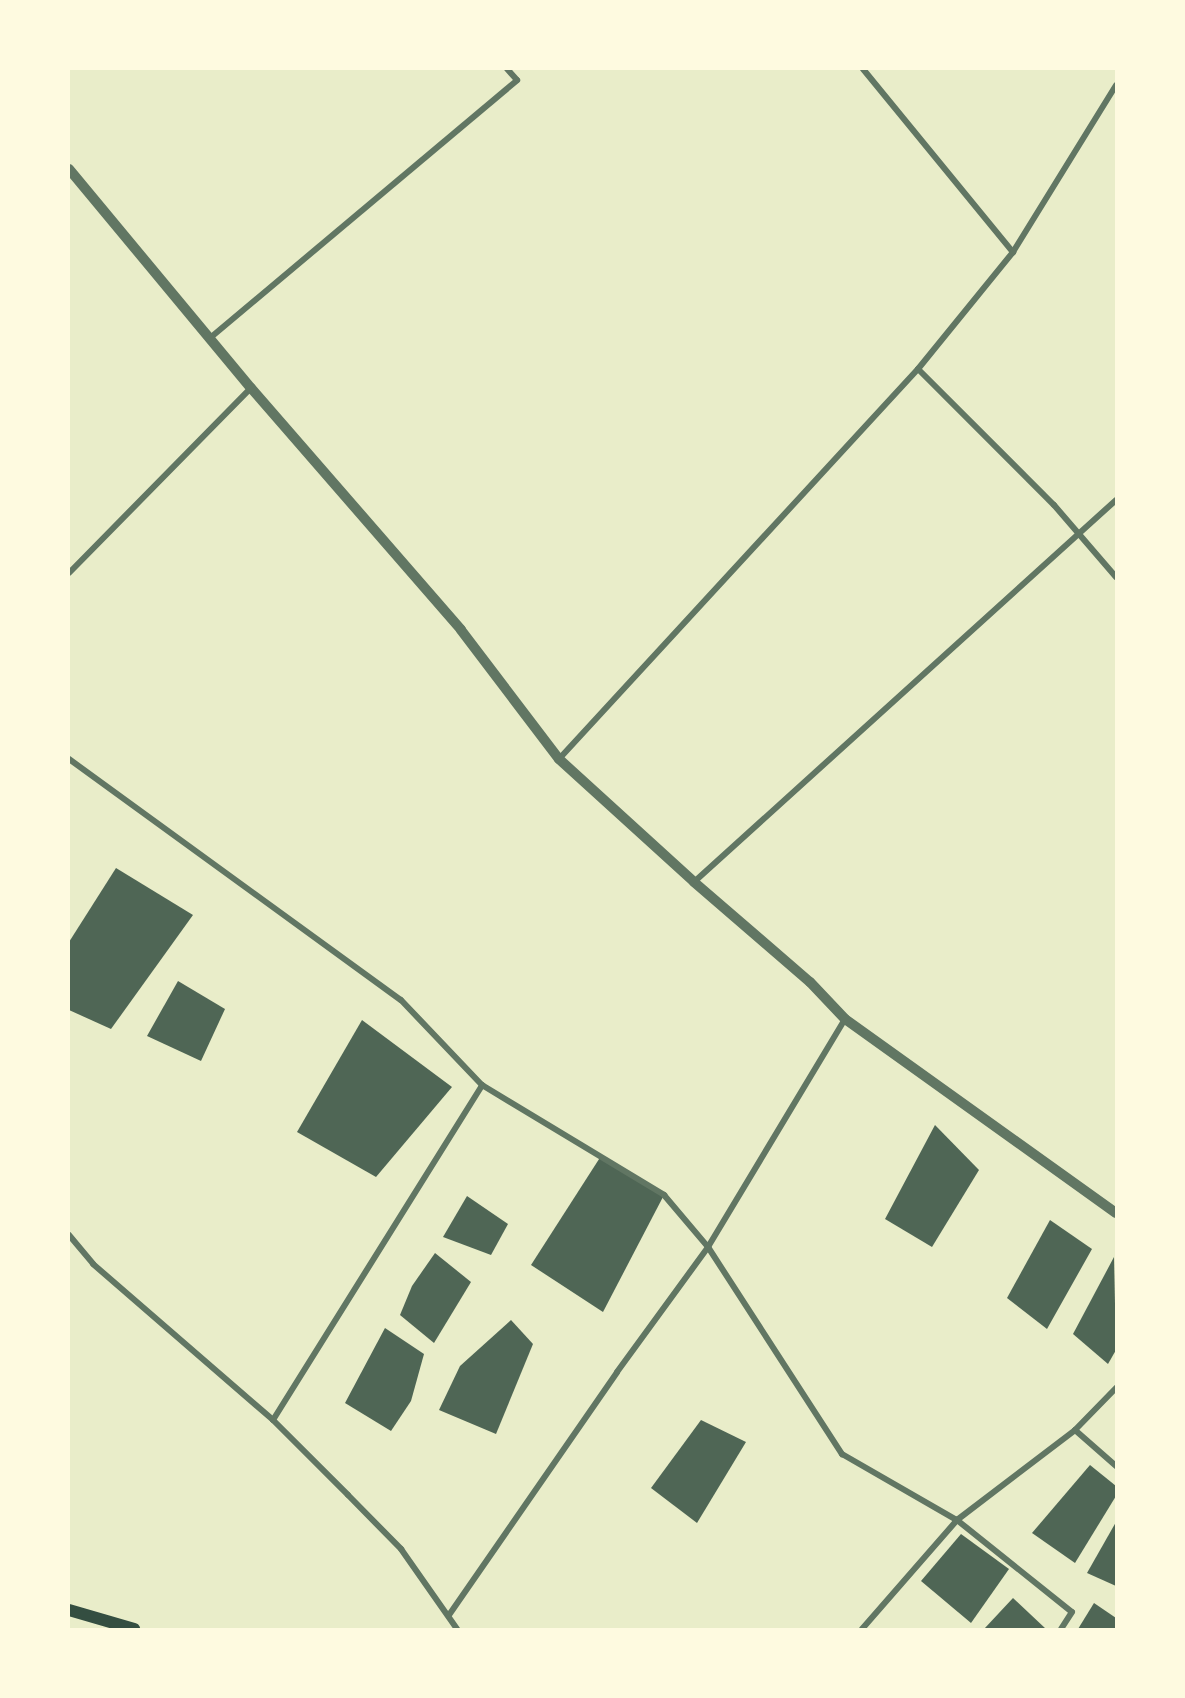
<!DOCTYPE html>
<style>
body{margin:0}
#map{position:relative;width:1185px;height:1698px;overflow:hidden;background:#e9edc9;font-family:Signika,sans-serif}
div>[style]{position:absolute}
.building>*{inset:0;background:#4f6655}
.minor>*{height:6px;margin:-3px;padding:0 3px;transform-origin:3px;border-radius:3px;background:#617663}
.tertiary>*{height:10px;margin:-5px;padding:0 5px;transform-origin:5px;border-radius:5px;background:#617663}
.secondary>*{height:12px;margin:-6px;padding:0 6px;transform-origin:6px;border-radius:6px;background:#344e41}
span{translate:-50% -50%;white-space:nowrap;text-align:center;line-height:1.15;-webkit-text-stroke:6px #fefae0;paint-order:stroke}
.frame{position:absolute;inset:0;border:70px solid #fefae0;pointer-events:none}
</style>
<div id="map">
<div class="building">
<div style="clip-path:polygon(116px 868px,193px 915px,111px 1029px,69px 1010px,69px 942px)"></div>
<div style="clip-path:polygon(178px 981px,225px 1009px,201px 1061px,147px 1036px)"></div>
<div style="clip-path:polygon(362px 1020px,452px 1087px,376px 1177px,297px 1132px)"></div>
<div style="clip-path:polygon(935px 1125px,979px 1170px,932px 1247px,885px 1219px)"></div>
<div style="clip-path:polygon(601px 1156px,664px 1195px,603px 1312px,531px 1265px)"></div>
<div style="clip-path:polygon(467px 1196px,508px 1224px,491px 1255px,443px 1237px)"></div>
<div style="clip-path:polygon(1050px 1220px,1092px 1249px,1047px 1329px,1007px 1298px)"></div>
<div style="clip-path:polygon(435px 1253px,471px 1282px,434px 1343px,400px 1315px,412px 1286px)"></div>
<div style="clip-path:polygon(1114px 1257px,1116px 1350px,1108px 1364px,1073px 1334px)"></div>
<div style="clip-path:polygon(511px 1320px,533px 1344px,496px 1434px,439px 1410px,460px 1366px)"></div>
<div style="clip-path:polygon(385px 1328px,424px 1354px,411px 1401px,391px 1431px,345px 1403px)"></div>
<div style="clip-path:polygon(701px 1420px,746px 1442px,697px 1523px,651px 1488px)"></div>
<div style="clip-path:polygon(1090px 1465px,1116px 1486px,1116px 1496px,1075px 1563px,1032px 1533px)"></div>
<div style="clip-path:polygon(1116px 1522px,1116px 1586px,1087px 1573px)"></div>
<div style="clip-path:polygon(961px 1534px,1009px 1569px,971px 1623px,921px 1581px)"></div>
<div style="clip-path:polygon(1013px 1598px,1046px 1629px,984px 1629px)"></div>
<div style="clip-path:polygon(1094px 1603px,1116px 1618px,1116px 1629px,1078px 1629px)"></div>
</div>
<div class="minor">
<div style="left:863px;top:69px;width:237px;rotate:50.7deg"></div>
<div style="left:210px;top:338px;width:401px;rotate:-40deg"></div>
<div style="left:517px;top:80px;width:15px;rotate:-132deg"></div>
<div style="left:918px;top:369px;width:192px;rotate:45deg"></div>
<div style="left:1054px;top:505px;width:95px;rotate:49.3deg"></div>
<div style="left:69px;top:573px;width:260px;rotate:-45.5deg"></div>
<div style="left:69px;top:759px;width:410px;rotate:36deg"></div>
<div style="left:401px;top:1000px;width:117px;rotate:46.4deg"></div>
<div style="left:482px;top:1085px;width:213px;rotate:31.1deg"></div>
<div style="left:664px;top:1195px;width:68px;rotate:49.8deg"></div>
<div style="left:708px;top:1247px;width:247px;rotate:57.1deg"></div>
<div style="left:842px;top:1454px;width:133px;rotate:29.9deg"></div>
<div style="left:957px;top:1520px;width:147px;rotate:38.7deg"></div>
<div style="left:1072px;top:1612px;width:20px;rotate:123deg"></div>
<div style="left:559px;top:759px;width:530px;rotate:-47.37deg"></div>
<div style="left:918px;top:369px;width:151px;rotate:-50.9deg"></div>
<div style="left:1013px;top:252px;width:196px;rotate:-58.3deg"></div>
<div style="left:694px;top:882px;width:569px;rotate:-42.15deg"></div>
<div style="left:69px;top:1235px;width:38px;rotate:50deg"></div>
<div style="left:93px;top:1264px;width:238px;rotate:40.9deg"></div>
<div style="left:273px;top:1420px;width:106px;rotate:45deg"></div>
<div style="left:348px;top:1495px;width:76px;rotate:45.5deg"></div>
<div style="left:401px;top:1549px;width:98px;rotate:55deg"></div>
<div style="left:273px;top:1420px;width:395px;rotate:-58deg"></div>
<div style="left:1075px;top:1430px;width:55px;rotate:41.3deg"></div>
<div style="left:449px;top:1615px;width:295px;rotate:-55.3deg"></div>
<div style="left:617px;top:1372px;width:155px;rotate:-53.9deg"></div>
<div style="left:708px;top:1247px;width:266px;rotate:-59deg"></div>
<div style="left:862px;top:1629px;width:145px;rotate:-48.9deg"></div>
<div style="left:957px;top:1520px;width:148px;rotate:-37.3deg"></div>
<div style="left:1075px;top:1430px;width:59px;rotate:-45.7deg"></div>
</div>
<div class="tertiary">
<div style="left:69px;top:169px;width:285px;rotate:50.3deg"></div>
<div style="left:251px;top:388px;width:320px;rotate:49deg"></div>
<div style="left:461px;top:630px;width:162px;rotate:52.8deg"></div>
<div style="left:559px;top:759px;width:183px;rotate:42.3deg"></div>
<div style="left:694px;top:882px;width:153px;rotate:40.8deg"></div>
<div style="left:810px;top:982px;width:51px;rotate:46.6deg"></div>
<div style="left:845px;top:1019px;width:333px;rotate:35.6deg"></div>
</div>
<div class="secondary">
<div style="left:69px;top:1610px;width:68px;rotate:16.3deg"></div>
</div>
<div class="frame"></div>
</div>
